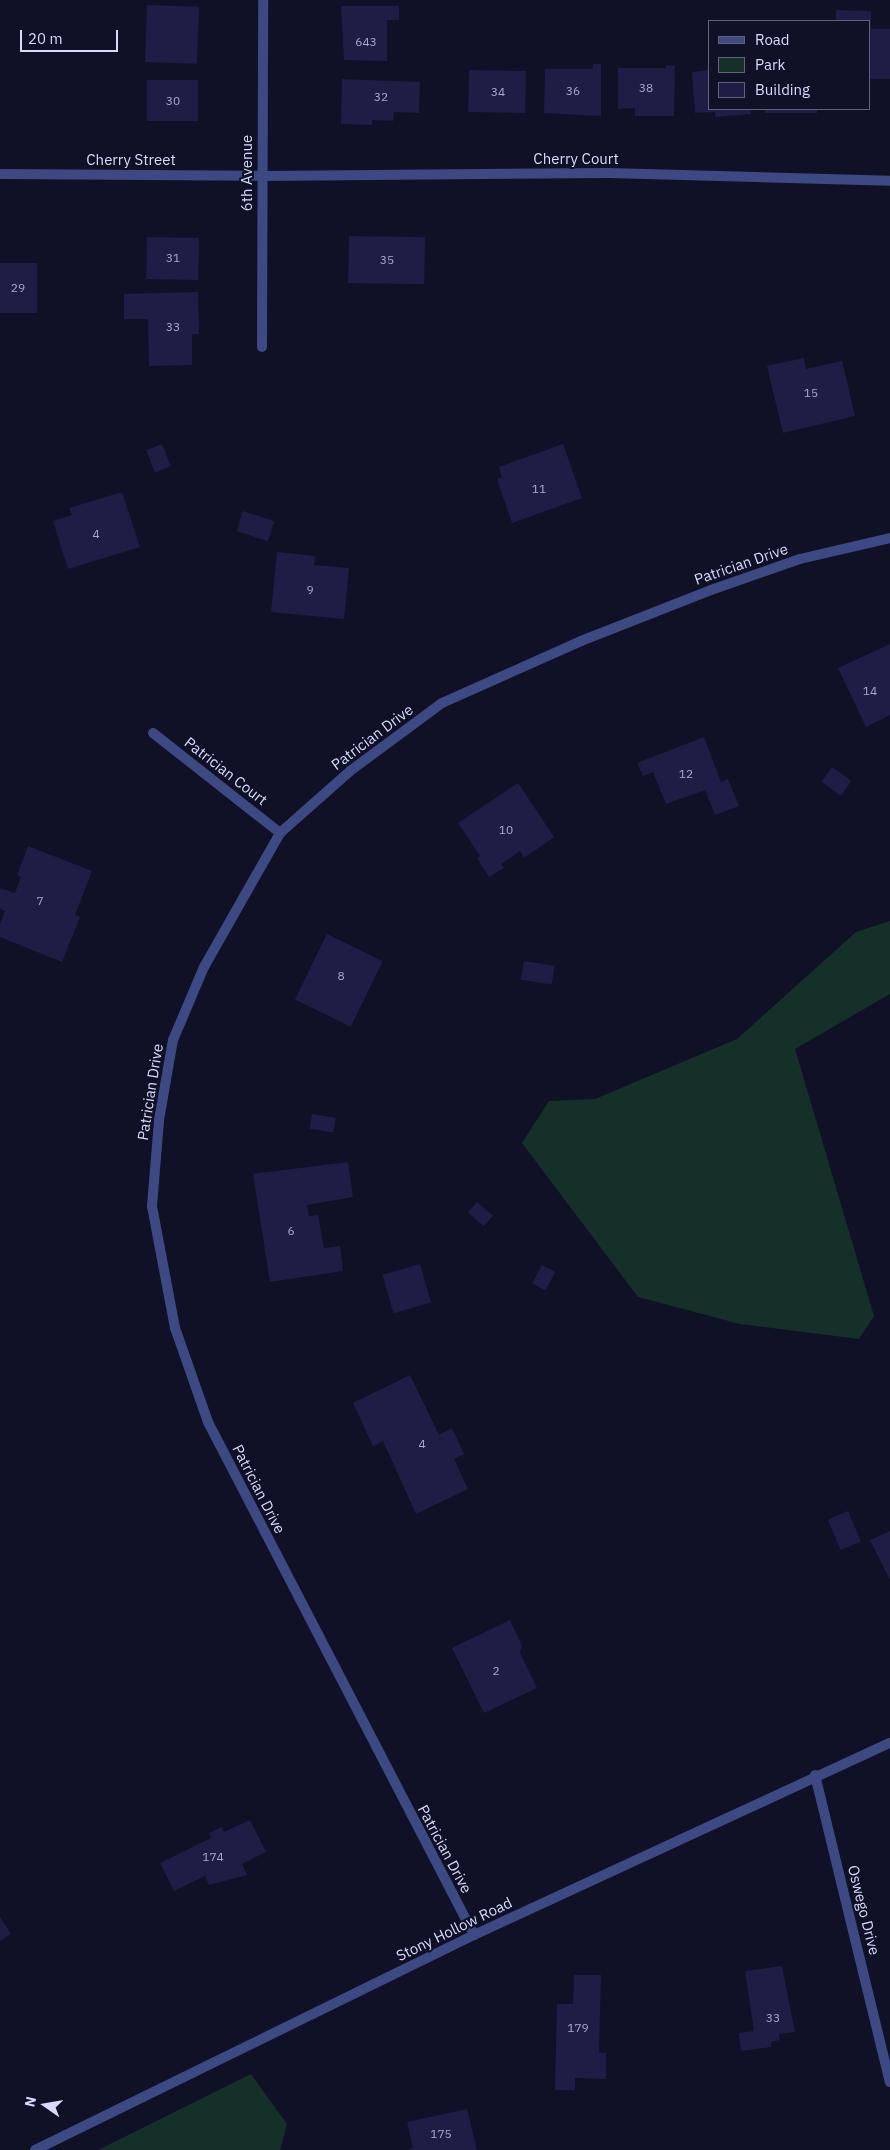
<!DOCTYPE html>
<style>
body{margin:0}
#map{position:relative;width:890px;height:2150px;overflow:hidden;background:#101126;font-family:"IBM Plex Sans",sans-serif}
div>[style]{position:absolute}
.green>*{inset:0;background:#143029}
.building>*{inset:0;background:#1d1d46;transform-origin:0 0}
.minor>*{height:10px;margin:-5px;padding:0 5px;transform-origin:5px;border-radius:5px;background:#3d4983}
.tertiary>*{height:10px;margin:-5px;padding:0 5px;transform-origin:5px;border-radius:5px;background:#3d4983}
span{translate:-50% -50%;white-space:nowrap;text-align:center;line-height:1.15;-webkit-text-stroke:4px #101126;paint-order:stroke}
.number-label{font-size:12px;color:#a8abcf}
.number-label span{-webkit-text-stroke-width:0}
.street-label{font-size:15px;color:#d7dafd}
.legend{position:absolute;left:708px;top:20px;width:162px;height:90px;box-sizing:border-box;background:#101126;border:1px solid #60617c;margin:0;padding:6px 9px;list-style:none;font-size:15px;color:#d7dafd}
.legend li{display:flex;align-items:center;gap:10px;height:25px}
.legend b{width:25px;border:1px solid #60617c}
.north{position:absolute;left:20px;top:2080px;width:50px;height:50px;-webkit-text-stroke:4px #101126;paint-order:stroke;rotate:283deg;font-size:14px;font-weight:700;line-height:20px;text-align:center;color:#d7dafd}
.north::after{content:'';display:block;margin:auto;width:18px;height:22px;background:#d7dafd;clip-path:polygon(50% 0,100% 100%,50% 72%,0 100%)}
.scale{position:absolute;left:20px;top:30px;width:98px;height:22px;box-sizing:border-box;border:2px solid #d7dafd;border-top:0;padding-left:6px;font-size:15px;line-height:18px;white-space:nowrap;color:#d7dafd;-webkit-text-stroke:4px #101126;paint-order:stroke}
</style>
<div id="map">
<div class="green">
<div style="clip-path:polygon(890px 921px,890px 994px,795px 1049px,874px 1316px,859px 1339px,740px 1324px,638px 1297px,522px 1143px,549px 1101px,595px 1099px,737px 1039px,856px 932px)"></div>
<div style="clip-path:polygon(251px 2074px,287px 2124px,280px 2150px,98px 2150px)"></div>
</div>
<div class="building">
<div style="left:147px;top:5px;width:52px;height:57px;rotate:2deg"></div>
<div style="clip-path:polygon(341px 6px,399px 6px,399px 20px,387px 20px,387px 61px,344px 60px)"></div>
<div style="clip-path:polygon(836px 10px,871px 11px,871px 29px,890px 29px,890px 79px,869px 79px,869px 21px,836px 21px)"></div>
<div style="clip-path:polygon(593px 64px,601px 64px,601px 116px,544px 113px,545px 69px,593px 69px)"></div>
<div style="clip-path:polygon(666px 65px,675px 66px,674px 116px,635px 116px,635px 108px,618px 109px,618px 68px,666px 68px)"></div>
<div style="left:469px;top:70px;width:57px;height:42px;rotate:1deg"></div>
<div style="clip-path:polygon(709px 70px,709px 109px,750px 109px,751px 114px,715px 117px,715px 112px,695px 113px,692px 72px)"></div>
<div style="clip-path:polygon(342px 79px,420px 82px,419px 113px,394px 112px,393px 121px,372px 120px,372px 125px,341px 124px)"></div>
<div style="left:147px;top:80px;width:51px;height:41px"></div>
<div style="left:765px;top:109px;width:52px;height:4px"></div>
<div style="left:349px;top:236px;width:76px;height:47px;rotate:1deg"></div>
<div style="left:147px;top:237px;width:52px;height:42px;rotate:1deg"></div>
<div style="left:0;top:263px;width:37px;height:50px"></div>
<div style="clip-path:polygon(198px 292px,199px 334px,192px 334px,192px 365px,149px 366px,148px 319px,124px 319px,124px 294px)"></div>
<div style="clip-path:polygon(804px 358px,806px 369px,842px 361px,855px 416px,783px 433px,767px 366px)"></div>
<div style="left:162px;top:444px;width:24px;height:17px;rotate:68deg"></div>
<div style="clip-path:polygon(563px 444px,582px 498px,512px 523px,497px 479px,502px 477px,499px 467px)"></div>
<div style="clip-path:polygon(122px 492px,140px 547px,68px 569px,53px 521px,72px 515px,69px 508px)"></div>
<div style="left:243px;top:511px;width:33px;height:21px;rotate:18deg"></div>
<div style="clip-path:polygon(277px 552px,315px 556px,314px 565px,349px 568px,344px 619px,271px 612px)"></div>
<div style="clip-path:polygon(890px 644px,890px 715px,866px 727px,838px 668px)"></div>
<div style="clip-path:polygon(704px 737px,721px 782px,728px 779px,739px 806px,715px 815px,705px 790px,666px 804px,653px 772px,643px 776px,637px 763px)"></div>
<div style="left:832px;top:767px;width:24px;height:18px;rotate:36deg"></div>
<div style="clip-path:polygon(518px 783px,554px 837px,524px 858px,520px 851px,501px 864px,504px 868px,489px 877px,477px 858px,480px 856px,458px 823px)"></div>
<div style="clip-path:polygon(28px 846px,92px 871px,75px 915px,80px 917px,62px 962px,0 937px,0 924px,5px 911px,0 909px,0 888px,15px 893px,21px 877px,17px 875px)"></div>
<div style="left:327px;top:934px;width:62px;height:73px;rotate:26deg"></div>
<div style="left:524px;top:961px;width:31px;height:19px;rotate:9deg"></div>
<div style="left:312px;top:1114px;width:24px;height:15px;rotate:9deg"></div>
<div style="clip-path:polygon(348px 1162px,353px 1197px,307px 1205px,309px 1216px,318px 1215px,324px 1248px,340px 1246px,343px 1271px,270px 1282px,253px 1174px)"></div>
<div style="left:477px;top:1202px;width:21px;height:14px;rotate:41deg"></div>
<div style="left:420px;top:1264px;width:40px;height:39px;rotate:74deg"></div>
<div style="left:542px;top:1265px;width:15px;height:21px;rotate:28deg"></div>
<div style="clip-path:polygon(410px 1375px,439px 1435px,452px 1428px,464px 1454px,454px 1459px,468px 1489px,416px 1514px,383px 1441px,373px 1446px,353px 1403px)"></div>
<div style="left:848px;top:1511px;width:33px;height:22px;rotate:67deg"></div>
<div style="clip-path:polygon(890px 1531px,890px 1580px,870px 1540px)"></div>
<div style="clip-path:polygon(510px 1620px,522px 1646px,520px 1653px,537px 1688px,484px 1713px,452px 1648px)"></div>
<div style="clip-path:polygon(250px 1820px,266px 1852px,242px 1864px,247px 1875px,209px 1885px,205px 1876px,174px 1891px,160px 1863px,211px 1838px,209px 1833px,222px 1827px,224px 1832px)"></div>
<div style="clip-path:polygon(0 1917px,11px 1934px,0 1941px)"></div>
<div style="clip-path:polygon(782px 1966px,795px 2032px,779px 2034px,780px 2040px,771px 2042px,771px 2047px,741px 2051px,739px 2033px,754px 2031px,745px 1971px)"></div>
<div style="clip-path:polygon(574px 1975px,601px 1975px,599px 2053px,606px 2053px,606px 2079px,575px 2078px,575px 2090px,555px 2090px,557px 2004px,573px 2004px)"></div>
<div style="clip-path:polygon(467px 2109px,477px 2150px,407px 2150px,413px 2147px,407px 2122px)"></div>
</div>
<div class="minor">
<div style="left:0;top:174px;width:262px;rotate:0.4deg"></div>
<div style="left:262px;top:176px;width:347px;rotate:-0.5deg"></div>
<div style="left:609px;top:173px;width:281px;rotate:1.6deg"></div>
<div style="left:262px;top:347px;width:347px;rotate:-89.8deg"></div>
<div style="left:153px;top:733px;width:162px;rotate:38.2deg"></div>
<div style="left:815px;top:1775px;width:316px;rotate:76.3deg"></div>
<div style="left:474px;top:1935px;width:578px;rotate:-117.41deg"></div>
<div style="left:208px;top:1422px;width:100px;rotate:-109.3deg"></div>
<div style="left:175px;top:1328px;width:124px;rotate:-100.7deg"></div>
<div style="left:152px;top:1206px;width:86px;rotate:-85.3deg"></div>
<div style="left:159px;top:1120px;width:81px;rotate:-80.1deg"></div>
<div style="left:173px;top:1040px;width:79px;rotate:-67deg"></div>
<div style="left:204px;top:967px;width:154px;rotate:-60.4deg"></div>
<div style="left:280px;top:833px;width:94px;rotate:-41.5deg"></div>
<div style="left:350px;top:771px;width:114px;rotate:-36.5deg"></div>
<div style="left:442px;top:703px;width:152px;rotate:-24deg"></div>
<div style="left:581px;top:641px;width:140px;rotate:-21.4deg"></div>
<div style="left:711px;top:590px;width:94px;rotate:-19.2deg"></div>
<div style="left:800px;top:559px;width:92px;rotate:-13.1deg"></div>
</div>
<div class="tertiary">
<div style="left:35px;top:2150px;width:489px;rotate:-26.1deg"></div>
<div style="left:474px;top:1935px;width:458px;rotate:-24.8deg"></div>
</div>
<div class="number-label">
<span style="left:366px;top:42px">643</span>
<span style="left:646px;top:88px">38</span>
<span style="left:573px;top:91px">36</span>
<span style="left:498px;top:92px">34</span>
<span style="left:381px;top:97px">32</span>
<span style="left:173px;top:101px">30</span>
<span style="left:173px;top:258px">31</span>
<span style="left:387px;top:260px">35</span>
<span style="left:18px;top:288px">29</span>
<span style="left:173px;top:327px">33</span>
<span style="left:811px;top:393px">15</span>
<span style="left:539px;top:489px">11</span>
<span style="left:96px;top:534px">4</span>
<span style="left:310px;top:590px">9</span>
<span style="left:870px;top:691px">14</span>
<span style="left:686px;top:774px">12</span>
<span style="left:506px;top:830px">10</span>
<span style="left:40px;top:901px">7</span>
<span style="left:341px;top:976px">8</span>
<span style="left:291px;top:1231px">6</span>
<span style="left:422px;top:1444px">4</span>
<span style="left:496px;top:1671px">2</span>
<span style="left:213px;top:1857px">174</span>
<span style="left:773px;top:2018px">33</span>
<span style="left:578px;top:2028px">179</span>
<span style="left:441px;top:2134px">175</span>
</div>
<div class="street-label">
<span style="left:576px;top:159px">Cherry Court</span>
<span style="left:131px;top:160px">Cherry Street</span>
<span style="left:247px;top:173px;rotate:-90deg">6th Avenue</span>
<span style="left:741px;top:564px;rotate:-19deg">Patrician Drive</span>
<span style="left:372px;top:737px;rotate:-37deg">Patrician Drive</span>
<span style="left:226px;top:771px;rotate:38deg">Patrician Court</span>
<span style="left:150px;top:1092px;rotate:-81deg">Patrician Drive</span>
<span style="left:259px;top:1489px;rotate:63deg">Patrician Drive</span>
<span style="left:445px;top:1849px;rotate:62deg">Patrician Drive</span>
<span style="left:864px;top:1910px;rotate:76deg">Oswego Drive</span>
<span style="left:454px;top:1929px;rotate:-26deg">Stony Hollow Road</span>
</div>
<ul class="legend">
<li><b style="height:6px;background:#3d4983"></b>Road</li>
<li><b style="height:14px;background:#143029"></b>Park</li>
<li><b style="height:14px;background:#1d1d46"></b>Building</li>
</ul>
<div class="north">N</div>
<div class="scale">20 m</div>
</div>
